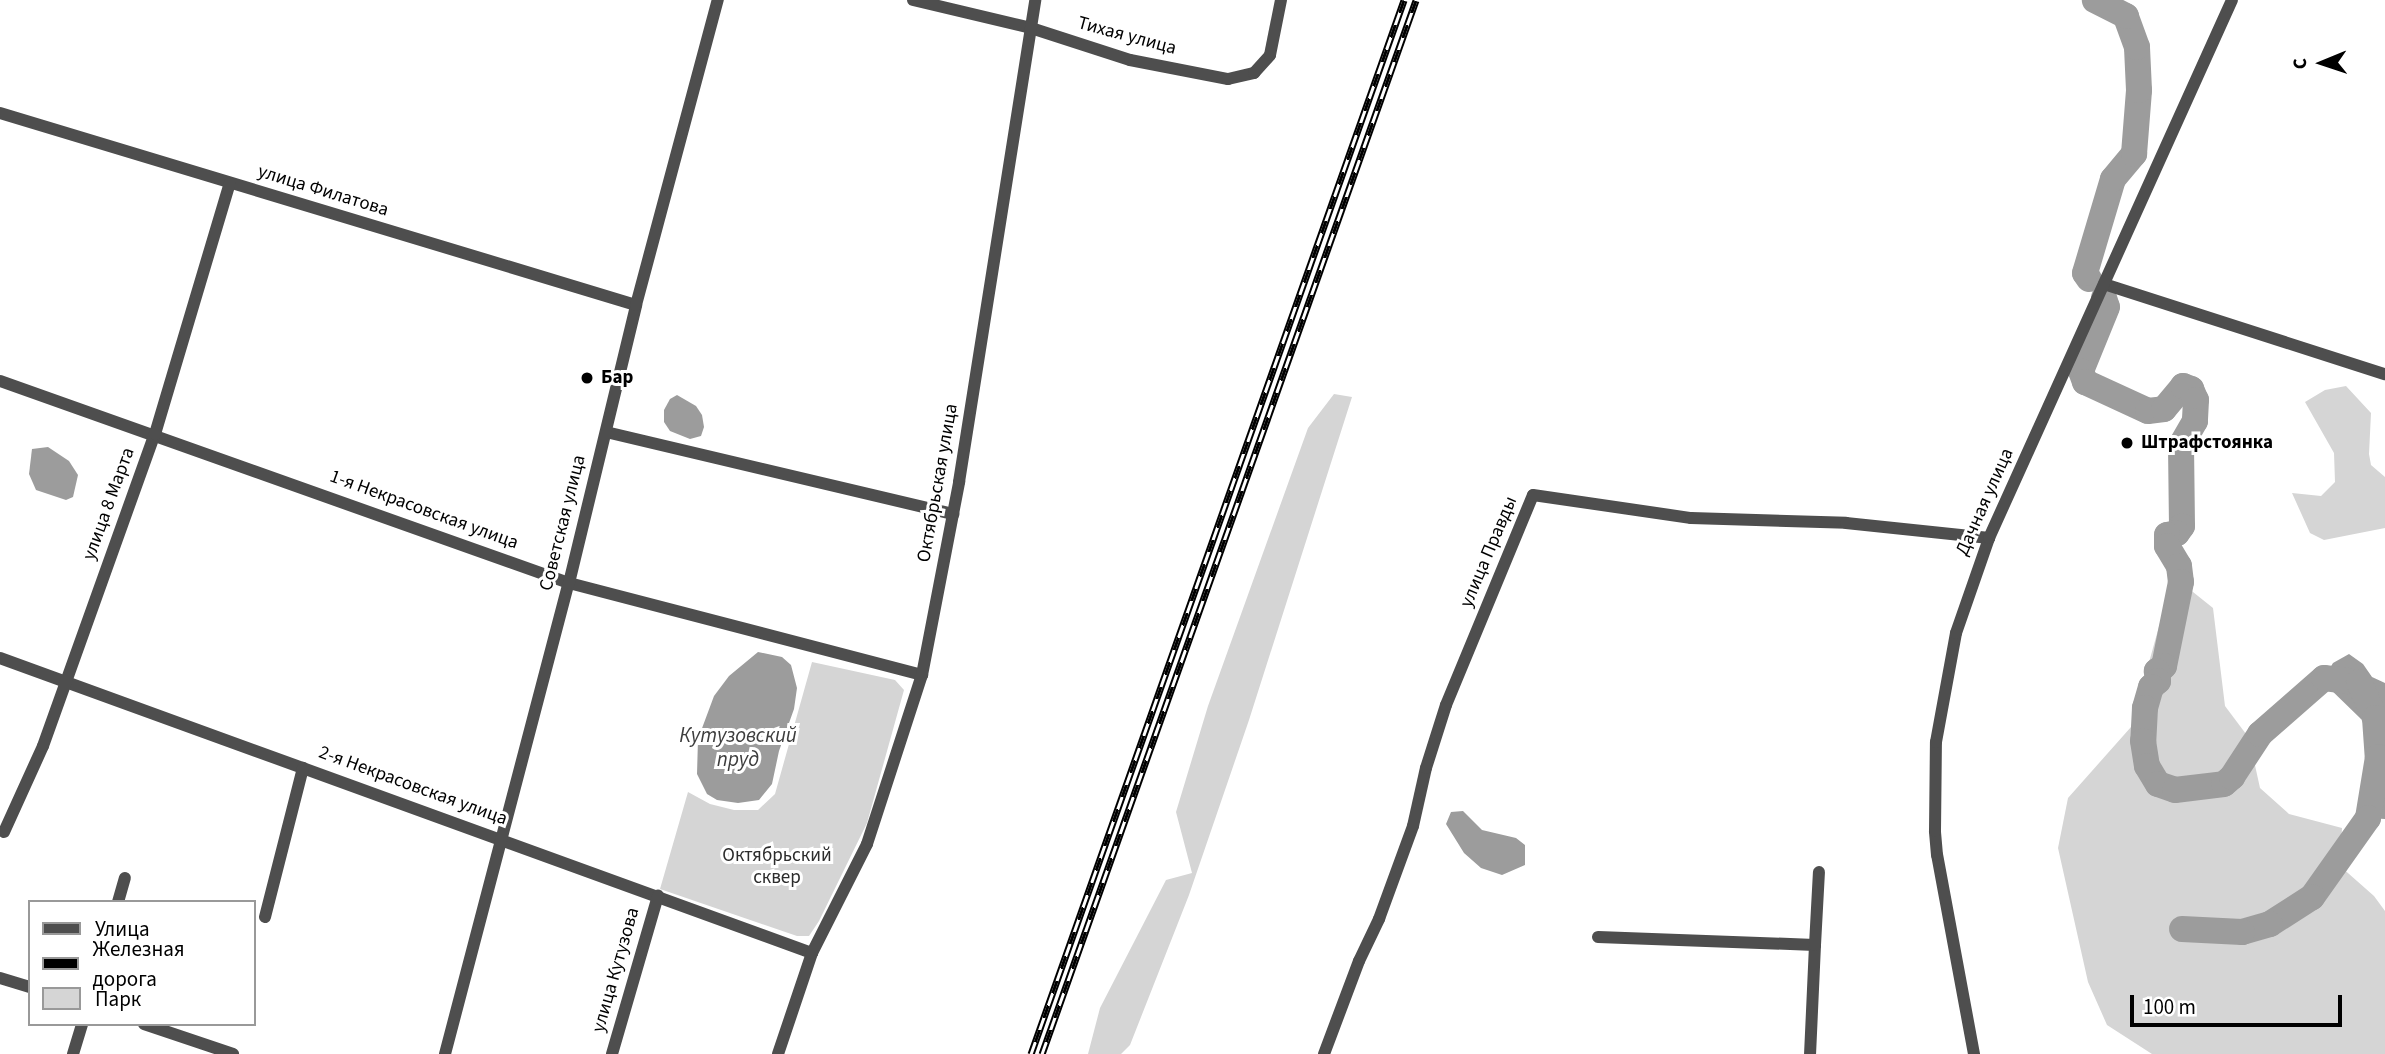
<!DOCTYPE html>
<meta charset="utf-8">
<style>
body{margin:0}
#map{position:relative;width:2385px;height:1054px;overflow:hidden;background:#fff;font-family:"Source Sans 3",sans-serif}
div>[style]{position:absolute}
.green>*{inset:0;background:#d5d5d5}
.water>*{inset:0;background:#9c9c9c}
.river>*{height:26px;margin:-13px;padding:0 13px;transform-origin:13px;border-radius:13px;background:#9c9c9c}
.street>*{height:12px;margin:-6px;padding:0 6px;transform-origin:6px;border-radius:6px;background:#4e4e4e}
.rail>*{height:7px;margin-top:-3.5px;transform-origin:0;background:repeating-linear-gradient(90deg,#fff 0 13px,#000 0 26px);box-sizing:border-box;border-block:2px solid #000}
.dots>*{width:19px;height:19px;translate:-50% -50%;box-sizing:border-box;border:4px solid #fff;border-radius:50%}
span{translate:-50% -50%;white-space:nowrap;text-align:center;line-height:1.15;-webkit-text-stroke:6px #fff;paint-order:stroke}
.street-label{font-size:19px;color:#000}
.poi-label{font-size:19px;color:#000;font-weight:700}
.left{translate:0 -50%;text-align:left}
.park-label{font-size:19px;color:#2c2c2c}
.water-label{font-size:21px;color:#3d3d3d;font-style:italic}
.legend{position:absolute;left:28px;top:900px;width:228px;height:126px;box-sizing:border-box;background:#fff;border:2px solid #999;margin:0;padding:9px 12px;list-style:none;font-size:21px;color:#000}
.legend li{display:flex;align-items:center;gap:14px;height:35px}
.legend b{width:35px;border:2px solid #999}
.north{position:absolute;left:2287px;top:28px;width:70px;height:70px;-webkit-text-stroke:5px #fff;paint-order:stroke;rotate:268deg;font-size:19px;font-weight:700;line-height:28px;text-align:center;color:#000}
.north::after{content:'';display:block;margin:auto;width:24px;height:32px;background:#000;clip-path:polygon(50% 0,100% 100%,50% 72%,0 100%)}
.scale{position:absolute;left:2130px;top:995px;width:212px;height:32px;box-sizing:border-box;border:4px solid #000;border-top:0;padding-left:9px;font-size:21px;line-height:24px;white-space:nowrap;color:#000;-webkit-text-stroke:5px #fff;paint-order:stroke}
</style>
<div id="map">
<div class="green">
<div style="clip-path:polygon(2346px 386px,2371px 413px,2369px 454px,2371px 465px,2385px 477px,2385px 528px,2324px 540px,2310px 533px,2292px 493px,2321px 496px,2335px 482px,2334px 453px,2305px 402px,2325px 390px)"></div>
<div style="clip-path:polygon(1334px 394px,1352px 397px,1249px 720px,1189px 895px,1130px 1045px,1121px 1054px,1088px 1054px,1100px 1008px,1166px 880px,1192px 873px,1176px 812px,1208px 706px,1308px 428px)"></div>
<div style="clip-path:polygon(2173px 576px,2213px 608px,2225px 706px,2249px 738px,2260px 788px,2289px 814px,2342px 828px,2340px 866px,2374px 896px,2385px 911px,2385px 1054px,2152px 1054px,2107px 1025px,2088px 982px,2058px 848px,2068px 798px,2131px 727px)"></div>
<div style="clip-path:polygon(812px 662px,895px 680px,904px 690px,867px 823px,819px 921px,809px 936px,797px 936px,660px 889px,688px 792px,710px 804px,734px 810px,758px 810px,775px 794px)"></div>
</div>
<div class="water">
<div style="clip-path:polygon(677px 395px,696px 406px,702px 415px,704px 427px,701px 436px,690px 439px,670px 431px,664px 422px,664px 410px,670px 399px)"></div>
<div style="clip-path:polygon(48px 447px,69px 461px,78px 475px,73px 497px,66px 500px,36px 490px,29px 474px,32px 449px)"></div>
<div style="clip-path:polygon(758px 652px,782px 657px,791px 665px,797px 688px,794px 709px,779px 751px,772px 784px,759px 800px,738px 803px,717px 800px,707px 794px,697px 774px,698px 739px,714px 696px,729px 676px)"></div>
<div style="clip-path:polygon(2349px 654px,2363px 664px,2372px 677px,2385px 683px,2385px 713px,2382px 716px,2361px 719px,2325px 684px,2324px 678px,2333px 663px)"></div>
<div style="clip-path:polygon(2371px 758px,2385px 758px,2385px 819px,2368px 818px,2358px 804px,2368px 780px,2366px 762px)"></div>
<div style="clip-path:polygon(1463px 811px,1482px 830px,1516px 838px,1525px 845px,1525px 865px,1502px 875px,1481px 868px,1464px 853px,1446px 824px,1451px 812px)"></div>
</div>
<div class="river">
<div style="left:2089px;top:279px;width:7px;rotate:-124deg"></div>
<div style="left:2085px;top:273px;width:98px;rotate:-73.4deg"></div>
<div style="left:2113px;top:179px;width:33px;rotate:-50deg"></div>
<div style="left:2134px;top:154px;width:64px;rotate:-85.5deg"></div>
<div style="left:2139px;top:90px;width:43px;rotate:-92.7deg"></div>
<div style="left:2137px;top:47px;width:33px;rotate:-110deg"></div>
<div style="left:2126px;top:16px;width:35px;rotate:-153deg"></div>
<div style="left:2104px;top:298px;width:9px;rotate:72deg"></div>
<div style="left:2107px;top:307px;width:69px;rotate:112.1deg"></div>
<div style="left:2081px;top:371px;width:12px;rotate:70deg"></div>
<div style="left:2085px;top:382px;width:69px;rotate:24.7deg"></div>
<div style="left:2148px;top:411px;width:16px;rotate:-7deg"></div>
<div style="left:2164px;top:409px;width:30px;rotate:-50deg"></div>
<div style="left:2183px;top:386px;width:9px;rotate:21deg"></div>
<div style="left:2191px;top:389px;width:12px;rotate:66deg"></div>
<div style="left:2196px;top:400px;width:21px;rotate:93deg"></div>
<div style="left:2195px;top:421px;width:28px;rotate:120deg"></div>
<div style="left:2181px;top:445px;width:81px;rotate:89.3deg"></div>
<div style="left:2182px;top:526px;width:9px;rotate:126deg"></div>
<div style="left:2177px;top:533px;width:10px;rotate:169deg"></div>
<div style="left:2167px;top:535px;width:11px;rotate:90deg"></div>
<div style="left:2167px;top:546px;width:23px;rotate:59deg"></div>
<div style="left:2179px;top:566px;width:16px;rotate:83deg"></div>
<div style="left:2181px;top:582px;width:86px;rotate:101.4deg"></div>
<div style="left:2164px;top:666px;width:9px;rotate:144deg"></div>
<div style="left:2157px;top:671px;width:10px;rotate:84deg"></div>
<div style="left:2158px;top:681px;width:9px;rotate:139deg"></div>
<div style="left:2151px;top:687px;width:22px;rotate:106deg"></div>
<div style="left:2145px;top:708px;width:33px;rotate:93deg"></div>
<div style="left:2143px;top:741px;width:25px;rotate:81deg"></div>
<div style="left:2147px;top:766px;width:21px;rotate:59deg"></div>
<div style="left:2158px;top:784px;width:18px;rotate:19deg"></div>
<div style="left:2175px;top:790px;width:49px;rotate:-7deg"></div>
<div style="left:2224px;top:784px;width:11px;rotate:-41deg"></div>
<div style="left:2232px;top:777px;width:51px;rotate:-56.9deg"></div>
<div style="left:2260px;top:734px;width:85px;rotate:-41.2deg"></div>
<div style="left:2324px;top:678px;width:35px;rotate:7deg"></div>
<div style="left:2359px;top:682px;width:39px;rotate:66deg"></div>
<div style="left:2375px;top:718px;width:39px;rotate:86deg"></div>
<div style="left:2378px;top:757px;width:62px;rotate:99.3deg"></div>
<div style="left:2368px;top:818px;width:97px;rotate:125.3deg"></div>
<div style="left:2312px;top:897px;width:50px;rotate:147.3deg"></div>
<div style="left:2270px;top:924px;width:29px;rotate:164deg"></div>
<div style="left:2242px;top:932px;width:60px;rotate:-177.1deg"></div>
</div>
<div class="street">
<div style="left:913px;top:0;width:121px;rotate:13.3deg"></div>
<div style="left:1031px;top:28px;width:104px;rotate:17.9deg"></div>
<div style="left:1130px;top:60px;width:100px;rotate:11deg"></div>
<div style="left:1228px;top:79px;width:27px;rotate:-13deg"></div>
<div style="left:1254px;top:73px;width:24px;rotate:-48deg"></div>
<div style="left:1270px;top:55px;width:56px;rotate:-78.7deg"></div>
<div style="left:0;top:113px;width:664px;rotate:16.8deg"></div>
<div style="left:2104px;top:284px;width:295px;rotate:17.8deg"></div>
<div style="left:0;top:381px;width:604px;rotate:19.55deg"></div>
<div style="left:569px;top:583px;width:365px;rotate:14.6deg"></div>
<div style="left:606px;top:432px;width:357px;rotate:13.3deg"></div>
<div style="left:0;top:658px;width:864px;rotate:19.97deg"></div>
<div style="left:4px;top:832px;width:94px;rotate:-65.6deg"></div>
<div style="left:43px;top:746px;width:331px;rotate:-70.3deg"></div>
<div style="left:155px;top:434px;width:262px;rotate:-73.4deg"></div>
<div style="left:118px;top:902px;width:25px;rotate:-74deg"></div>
<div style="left:265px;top:917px;width:154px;rotate:-75.7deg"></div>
<div style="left:1598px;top:937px;width:217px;rotate:2.1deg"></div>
<div style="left:1815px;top:945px;width:109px;rotate:92.6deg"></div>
<div style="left:1815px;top:945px;width:73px;rotate:-86.9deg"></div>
<div style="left:0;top:978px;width:31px;rotate:17deg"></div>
<div style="left:144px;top:1024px;width:94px;rotate:18.6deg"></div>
<div style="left:73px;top:1054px;width:31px;rotate:-73deg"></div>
<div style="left:445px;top:1054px;width:487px;rotate:-75.3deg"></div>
<div style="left:569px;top:583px;width:286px;rotate:-76.4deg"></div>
<div style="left:636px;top:305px;width:316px;rotate:-75deg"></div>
<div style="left:612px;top:1054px;width:165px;rotate:-73.8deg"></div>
<div style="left:778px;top:1054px;width:107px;rotate:-71.4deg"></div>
<div style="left:812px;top:953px;width:122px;rotate:-63.2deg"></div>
<div style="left:867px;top:844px;width:178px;rotate:-72deg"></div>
<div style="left:922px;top:675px;width:197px;rotate:-79.1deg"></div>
<div style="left:959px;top:482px;width:488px;rotate:-81deg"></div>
<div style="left:1324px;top:1054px;width:99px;rotate:-69.4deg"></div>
<div style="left:1359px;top:961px;width:47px;rotate:-64.5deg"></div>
<div style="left:1379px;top:919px;width:99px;rotate:-69.9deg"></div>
<div style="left:1413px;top:826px;width:59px;rotate:-77.4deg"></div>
<div style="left:1426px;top:768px;width:66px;rotate:-72.4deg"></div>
<div style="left:1446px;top:705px;width:227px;rotate:-67.5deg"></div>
<div style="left:1533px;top:495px;width:160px;rotate:8.3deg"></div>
<div style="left:1691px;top:518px;width:155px;rotate:1.8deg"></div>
<div style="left:1846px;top:523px;width:144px;rotate:6deg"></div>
<div style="left:1974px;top:1054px;width:202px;rotate:-100.5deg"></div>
<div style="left:1937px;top:855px;width:24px;rotate:-95deg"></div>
<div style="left:1935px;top:831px;width:89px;rotate:-89.4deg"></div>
<div style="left:1936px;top:742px;width:111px;rotate:-79.6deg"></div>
<div style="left:1956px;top:633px;width:101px;rotate:-70.8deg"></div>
<div style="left:1989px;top:538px;width:590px;rotate:-65.69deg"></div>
</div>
<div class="rail">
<div style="left:1031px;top:1054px;width:1118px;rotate:-70.51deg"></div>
<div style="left:1042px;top:1054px;width:1118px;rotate:-70.46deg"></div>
</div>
<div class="dots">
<div style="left:587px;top:378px;background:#000"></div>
<div style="left:2127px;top:443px;background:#000"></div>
</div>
<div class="street-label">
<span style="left:1127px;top:36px;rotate:15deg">Тихая улица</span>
<span style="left:323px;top:191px;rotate:17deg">улица Филатова</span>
<span style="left:938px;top:483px;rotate:-80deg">Октябрьская улица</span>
<span style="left:1985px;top:502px;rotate:-66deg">Дачная улица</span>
<span style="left:109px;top:504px;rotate:-70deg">улица 8 Марта</span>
<span style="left:424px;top:510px;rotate:20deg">1-я Некрасовская улица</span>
<span style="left:563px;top:523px;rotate:-76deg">Советская улица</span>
<span style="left:1489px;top:552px;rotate:-67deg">улица Правды</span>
<span style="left:413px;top:786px;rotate:20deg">2-я Некрасовская улица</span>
<span style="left:616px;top:970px;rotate:-74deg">улица Кутузова</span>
</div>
<div class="poi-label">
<span class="left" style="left:601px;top:378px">Бар</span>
<span class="left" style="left:2141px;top:443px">Штрафстоянка</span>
</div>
<div class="park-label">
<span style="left:777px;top:867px">Октябрьский<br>сквер</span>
</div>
<div class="water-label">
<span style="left:738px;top:747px">Кутузовский<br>пруд</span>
</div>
<ul class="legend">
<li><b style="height:9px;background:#4e4e4e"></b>Улица</li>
<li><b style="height:9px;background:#000"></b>Железная дорога</li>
<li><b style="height:19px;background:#d5d5d5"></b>Парк</li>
</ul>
<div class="north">С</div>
<div class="scale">100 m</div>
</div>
